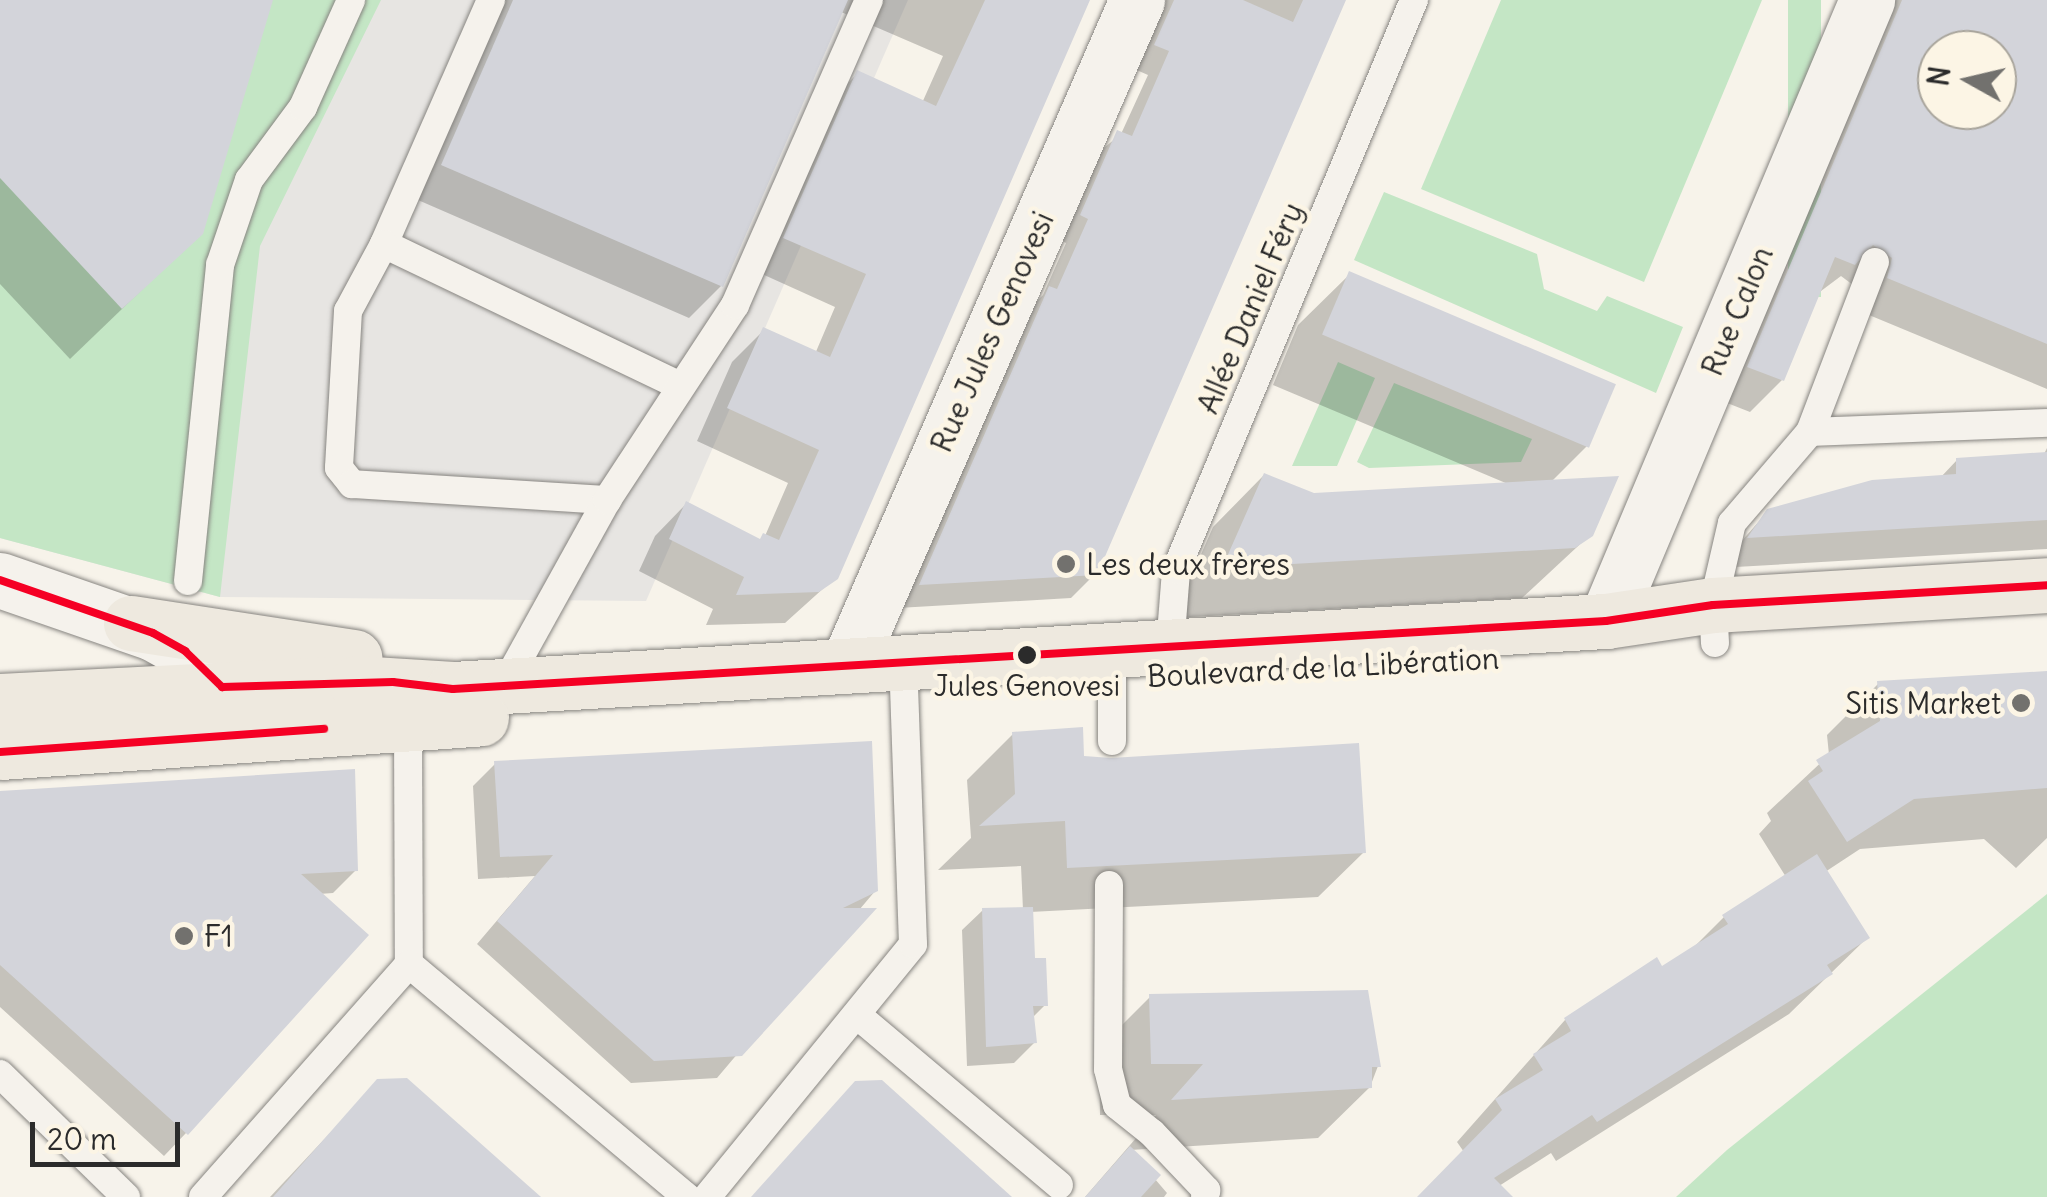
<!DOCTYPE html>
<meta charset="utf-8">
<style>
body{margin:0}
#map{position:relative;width:2047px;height:1197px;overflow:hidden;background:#f7f3ea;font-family:Delius,sans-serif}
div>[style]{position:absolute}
.built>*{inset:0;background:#e7e5e2}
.green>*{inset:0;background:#c4e6c5;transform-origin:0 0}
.shadow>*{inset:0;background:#0003}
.building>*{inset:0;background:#d3d4da;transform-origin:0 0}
.roads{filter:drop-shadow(0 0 2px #878581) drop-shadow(0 0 2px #878581)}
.lane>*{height:28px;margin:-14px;padding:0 14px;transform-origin:14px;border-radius:14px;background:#f5f2ec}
.street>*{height:55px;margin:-27.5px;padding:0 27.5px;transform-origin:27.5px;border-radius:27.5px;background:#f5f2ec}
.primary>*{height:55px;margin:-27.5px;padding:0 27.5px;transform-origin:27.5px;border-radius:27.5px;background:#eee9df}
.bus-1>*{height:8px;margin:-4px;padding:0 4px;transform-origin:4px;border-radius:4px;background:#f50024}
.dots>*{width:28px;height:28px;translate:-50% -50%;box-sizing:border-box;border:5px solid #fcf5e5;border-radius:50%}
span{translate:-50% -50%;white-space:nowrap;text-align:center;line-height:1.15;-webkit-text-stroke:9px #fcf5e5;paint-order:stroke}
.bus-label{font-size:28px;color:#2b2b2b}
.street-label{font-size:30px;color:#2b2b2b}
.poi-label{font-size:30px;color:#2b2b2b}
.left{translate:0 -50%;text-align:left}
.right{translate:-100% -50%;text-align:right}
.north{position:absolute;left:1917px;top:30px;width:100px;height:100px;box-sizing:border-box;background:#fcf5e5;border:2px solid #a8a49b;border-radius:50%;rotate:278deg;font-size:28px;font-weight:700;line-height:40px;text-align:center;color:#2b2b2b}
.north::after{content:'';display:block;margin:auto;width:35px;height:45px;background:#72716e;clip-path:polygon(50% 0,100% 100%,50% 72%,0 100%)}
.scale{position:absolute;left:30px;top:1122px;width:150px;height:45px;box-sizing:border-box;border:5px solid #2b2b2b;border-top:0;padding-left:12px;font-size:30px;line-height:35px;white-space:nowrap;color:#2b2b2b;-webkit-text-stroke:8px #fcf5e5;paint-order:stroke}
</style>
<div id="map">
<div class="built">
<div style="clip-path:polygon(0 0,908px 0,646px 601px,220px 597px,0 538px)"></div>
</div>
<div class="green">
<div style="clip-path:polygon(0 0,381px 0,260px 246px,220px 597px,0 538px)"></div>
<div style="clip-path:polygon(1501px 0,1762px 0,1644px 282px,1421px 189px)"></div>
<div style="left:1788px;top:0;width:33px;height:297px"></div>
<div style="clip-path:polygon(1384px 192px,1537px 254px,1544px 289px,1597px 311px,1607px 296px,1683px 327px,1656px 393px,1354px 260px)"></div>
<div style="clip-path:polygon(1338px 362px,1375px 378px,1337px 466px,1292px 466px)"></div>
<div style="clip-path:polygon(1394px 383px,1532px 439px,1521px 462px,1369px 468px,1357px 462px)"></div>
<div style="clip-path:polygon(2047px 894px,2047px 1197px,1676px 1197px,1727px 1150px)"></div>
</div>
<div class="shadow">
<div style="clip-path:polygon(0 0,270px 0,201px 233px,70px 359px,0 284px)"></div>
<div style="clip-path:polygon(497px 0,1088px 0,836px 577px,785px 623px,706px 625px,713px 609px,639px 571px,655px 536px,686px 504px,758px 541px,765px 536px,788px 483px,697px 441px,732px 362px,764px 330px,815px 354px,835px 307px,753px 270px,826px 105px,858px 73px,922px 103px,943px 56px,841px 12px,721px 286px,689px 318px,411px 197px)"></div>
<div style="clip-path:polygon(1162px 0,1344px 0,1095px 574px,1071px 598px,898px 608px,1026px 312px,1043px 295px,1066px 243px,1058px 239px,1094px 156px,1121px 134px,1148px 75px,1132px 68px)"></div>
<div style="clip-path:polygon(evenodd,1885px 0,2047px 0,2047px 389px,1857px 310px,1861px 291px,1841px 276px,1817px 294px,1782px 380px,1750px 412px,1717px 399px,1885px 0,1937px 50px,1997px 50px,1997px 110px,1937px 110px,1937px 50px)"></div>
<div style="clip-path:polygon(1350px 274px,1588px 445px,1551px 482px,1591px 534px,1522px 598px,1173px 618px,1213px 527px,1264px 475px,1313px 495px,1508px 484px,1273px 385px,1298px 325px)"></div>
<div style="clip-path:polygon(2047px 448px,2047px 549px,1718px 568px,1768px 511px,1940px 478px,1957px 460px,2044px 454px)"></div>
<div style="clip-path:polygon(2047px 673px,2047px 838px,2016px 868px,1984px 839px,1860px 849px,1825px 872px,1867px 938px,1789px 1014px,1556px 1161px,1551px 1153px,1499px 1186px,1507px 1197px,1420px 1197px,1464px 1152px,1457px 1142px,1565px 1020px,1656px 961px,1661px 969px,1691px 950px,1724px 917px,1786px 877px,1759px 834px,1771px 821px,1767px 813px,1829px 755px,1827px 735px,1878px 684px)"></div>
<div style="clip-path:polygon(1013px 734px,1081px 758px,1364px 852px,1318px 897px,1030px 912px,1033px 961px,1045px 1005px,1032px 1018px,1035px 1042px,1014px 1063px,967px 1066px,962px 930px,983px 910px,1023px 910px,1021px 866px,938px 870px,971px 838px,967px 780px)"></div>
<div style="clip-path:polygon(495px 764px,876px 890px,717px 1078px,631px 1083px,477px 944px,535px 876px,478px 879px,473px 786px)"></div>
<div style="clip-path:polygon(0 793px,356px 870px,333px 893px,319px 894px,186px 1133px,164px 1156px,0 1007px)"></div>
<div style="clip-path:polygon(1150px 997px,1378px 1066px,1370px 1087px,1318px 1138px,1130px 1150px,1167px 1193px,1164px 1197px,1085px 1197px,1156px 1115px,1100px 1115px,1099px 1048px)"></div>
<div style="clip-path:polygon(378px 1082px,537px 1197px,270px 1197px)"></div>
</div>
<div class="building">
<div style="clip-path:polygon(0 0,273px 0,203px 234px,122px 309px,0 178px)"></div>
<div style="clip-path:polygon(513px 0,848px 0,723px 287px,441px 165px)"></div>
<div style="clip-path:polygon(985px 0,1090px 0,838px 579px,819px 592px,736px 595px,744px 577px,669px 539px,686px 501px,760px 539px,763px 533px,779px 540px,819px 450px,727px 408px,763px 327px,830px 357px,866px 274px,783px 238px,857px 70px,936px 106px)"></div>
<div style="clip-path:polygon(1174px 0,1243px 0,1293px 22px,1303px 0,1346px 0,1097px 575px,919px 585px,1049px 286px,1057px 289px,1088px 219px,1080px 215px,1117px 130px,1132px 136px,1169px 51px,1154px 45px)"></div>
<div style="clip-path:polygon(evenodd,1902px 0,2047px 0,2047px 344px,1887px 278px,1892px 258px,1873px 245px,1855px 265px,1835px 257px,1784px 381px,1747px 367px,1902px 0,1937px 50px,1997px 50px,1997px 110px,1937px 110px,1937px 50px)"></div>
<div style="left:1349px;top:271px;width:290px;height:69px;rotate:23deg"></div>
<div style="clip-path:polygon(2047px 452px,2047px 520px,1747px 538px,1767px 509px,1872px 480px,1956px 474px,1956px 458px)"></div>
<div style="clip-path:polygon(1264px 473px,1314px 493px,1619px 476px,1593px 536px,1575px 548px,1222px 568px)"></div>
<div style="clip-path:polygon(2047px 671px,2047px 788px,1914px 799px,1847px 842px,1808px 781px,1823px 771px,1816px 760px,1880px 721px,1877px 681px)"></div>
<div style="clip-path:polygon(1083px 727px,1084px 756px,1111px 758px,1359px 743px,1366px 853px,1067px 868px,1065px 821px,979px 826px,1015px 794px,1012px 732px)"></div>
<div style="clip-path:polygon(872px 741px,878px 891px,843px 908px,877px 908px,742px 1056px,654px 1061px,497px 921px,553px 855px,500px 857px,494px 761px)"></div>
<div style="clip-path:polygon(355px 769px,358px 871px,301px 874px,369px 935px,188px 1135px,0 965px,0 791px)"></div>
<div style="clip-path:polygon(1817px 854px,1870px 938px,1827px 965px,1833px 974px,1597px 1122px,1592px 1115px,1494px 1178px,1513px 1197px,1417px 1197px,1502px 1110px,1495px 1099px,1543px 1070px,1533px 1054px,1571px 1031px,1564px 1018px,1657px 957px,1662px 966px,1728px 924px,1722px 915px)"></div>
<div style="clip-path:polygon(1033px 907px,1035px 958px,1046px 958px,1048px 1006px,1033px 1006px,1037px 1043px,986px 1047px,982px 908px)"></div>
<div style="clip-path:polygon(1368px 990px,1381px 1067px,1372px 1067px,1372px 1088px,1171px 1100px,1203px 1064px,1151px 1064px,1149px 994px)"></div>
<div style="clip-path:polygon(407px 1078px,541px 1197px,273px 1197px,377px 1079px)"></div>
<div style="clip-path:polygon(882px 1080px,1012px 1197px,751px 1197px,855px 1081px)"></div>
<div style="clip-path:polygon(1130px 1146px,1161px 1175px,1141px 1197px,1085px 1197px)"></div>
</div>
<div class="roads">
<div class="lane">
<div style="left:491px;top:0;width:266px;rotate:113.7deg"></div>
<div style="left:384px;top:244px;width:326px;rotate:25.6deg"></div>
<div style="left:384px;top:244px;width:76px;rotate:118.2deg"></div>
<div style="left:348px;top:311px;width:157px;rotate:93.3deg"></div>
<div style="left:339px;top:468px;width:21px;rotate:51deg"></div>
<div style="left:352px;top:484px;width:256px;rotate:3.6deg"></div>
<div style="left:1810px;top:432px;width:237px;rotate:-2.2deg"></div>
<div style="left:188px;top:581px;width:318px;rotate:-84.2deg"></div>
<div style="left:220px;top:265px;width:90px;rotate:-71.2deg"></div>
<div style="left:249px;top:180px;width:91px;rotate:-53.5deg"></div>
<div style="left:303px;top:107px;width:117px;rotate:-65.8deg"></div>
<div style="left:1715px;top:643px;width:38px;rotate:-93deg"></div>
<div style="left:1713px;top:605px;width:84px;rotate:-77deg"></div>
<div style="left:1732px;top:523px;width:120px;rotate:-49.4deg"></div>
<div style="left:1810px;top:432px;width:182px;rotate:-69.1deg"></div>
<div style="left:1170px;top:647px;width:77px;rotate:-85.5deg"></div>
<div style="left:1176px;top:570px;width:618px;rotate:-67.34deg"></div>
<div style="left:504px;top:686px;width:213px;rotate:-61deg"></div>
<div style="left:607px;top:500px;width:233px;rotate:-56.7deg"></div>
<div style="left:735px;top:305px;width:333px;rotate:-66.3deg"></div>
<div style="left:408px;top:723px;width:241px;rotate:89.8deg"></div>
<div style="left:409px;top:964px;width:363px;rotate:40deg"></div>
<div style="left:1112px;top:741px;width:92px;rotate:-90deg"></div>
<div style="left:1109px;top:885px;width:184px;rotate:90.3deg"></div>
<div style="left:1108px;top:1069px;width:37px;rotate:76deg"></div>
<div style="left:1117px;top:1105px;width:45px;rotate:38.7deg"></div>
<div style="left:1152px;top:1133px;width:79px;rotate:46.5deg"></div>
<div style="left:1206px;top:1190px;width:7px;rotate:98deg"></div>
<div style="left:857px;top:1015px;width:264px;rotate:40.1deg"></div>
<div style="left:0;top:1074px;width:176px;rotate:44.3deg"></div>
<div style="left:203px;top:1197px;width:311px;rotate:-48.5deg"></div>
<div style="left:707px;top:1197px;width:326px;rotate:-50.8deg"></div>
<div style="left:913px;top:944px;width:283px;rotate:-92deg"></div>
</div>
<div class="street">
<div style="left:0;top:580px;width:162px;rotate:19.1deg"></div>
<div style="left:153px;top:633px;width:37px;rotate:29deg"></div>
<div style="left:185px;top:651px;width:52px;rotate:44.2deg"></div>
<div style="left:1606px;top:621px;width:674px;rotate:-67.2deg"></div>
<div style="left:848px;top:664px;width:724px;rotate:-66.48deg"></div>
</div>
<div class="primary">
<div style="left:131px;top:623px;width:226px;rotate:8.7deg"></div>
<div style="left:0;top:701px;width:356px;rotate:-2.9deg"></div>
<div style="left:356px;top:683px;width:97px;rotate:3.5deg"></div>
<div style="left:453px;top:689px;width:1155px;rotate:-3.38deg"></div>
<div style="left:1606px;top:621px;width:108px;rotate:-8.5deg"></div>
<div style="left:1713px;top:605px;width:335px;rotate:-3.4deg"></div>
<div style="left:0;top:752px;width:482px;rotate:-4deg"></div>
</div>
</div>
<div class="bus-1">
<div style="left:0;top:580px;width:162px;rotate:19.1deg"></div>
<div style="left:153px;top:633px;width:37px;rotate:29deg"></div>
<div style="left:185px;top:651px;width:52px;rotate:44.2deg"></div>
<div style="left:222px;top:687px;width:171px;rotate:-1.7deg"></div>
<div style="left:393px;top:682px;width:60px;rotate:6.7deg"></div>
<div style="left:453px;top:689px;width:1155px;rotate:-3.38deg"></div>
<div style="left:1606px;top:621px;width:108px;rotate:-8.5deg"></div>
<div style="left:1713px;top:605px;width:335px;rotate:-3.4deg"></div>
<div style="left:0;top:752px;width:325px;rotate:-4.1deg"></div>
</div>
<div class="dots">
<div style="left:1066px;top:564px;background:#72716e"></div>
<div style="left:1027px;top:655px;background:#2b2b2b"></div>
<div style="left:2021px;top:703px;background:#72716e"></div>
<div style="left:184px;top:936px;background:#72716e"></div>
</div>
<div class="bus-label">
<span style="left:1027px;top:686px">Jules Genovesi</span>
</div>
<div class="street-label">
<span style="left:1250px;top:308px;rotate:-67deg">Allée Daniel Féry</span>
<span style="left:1737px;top:311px;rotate:-67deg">Rue Calon</span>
<span style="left:992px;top:332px;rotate:-66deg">Rue Jules Genovesi</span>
<span style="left:1323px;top:667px;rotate:-3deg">Boulevard de la Libération</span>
</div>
<div class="poi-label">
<span class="left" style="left:1086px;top:564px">Les deux frères</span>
<span class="right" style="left:2001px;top:703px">Sitis Market</span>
<span class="left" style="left:204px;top:936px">F1</span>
</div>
<div class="north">N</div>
<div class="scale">20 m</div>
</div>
